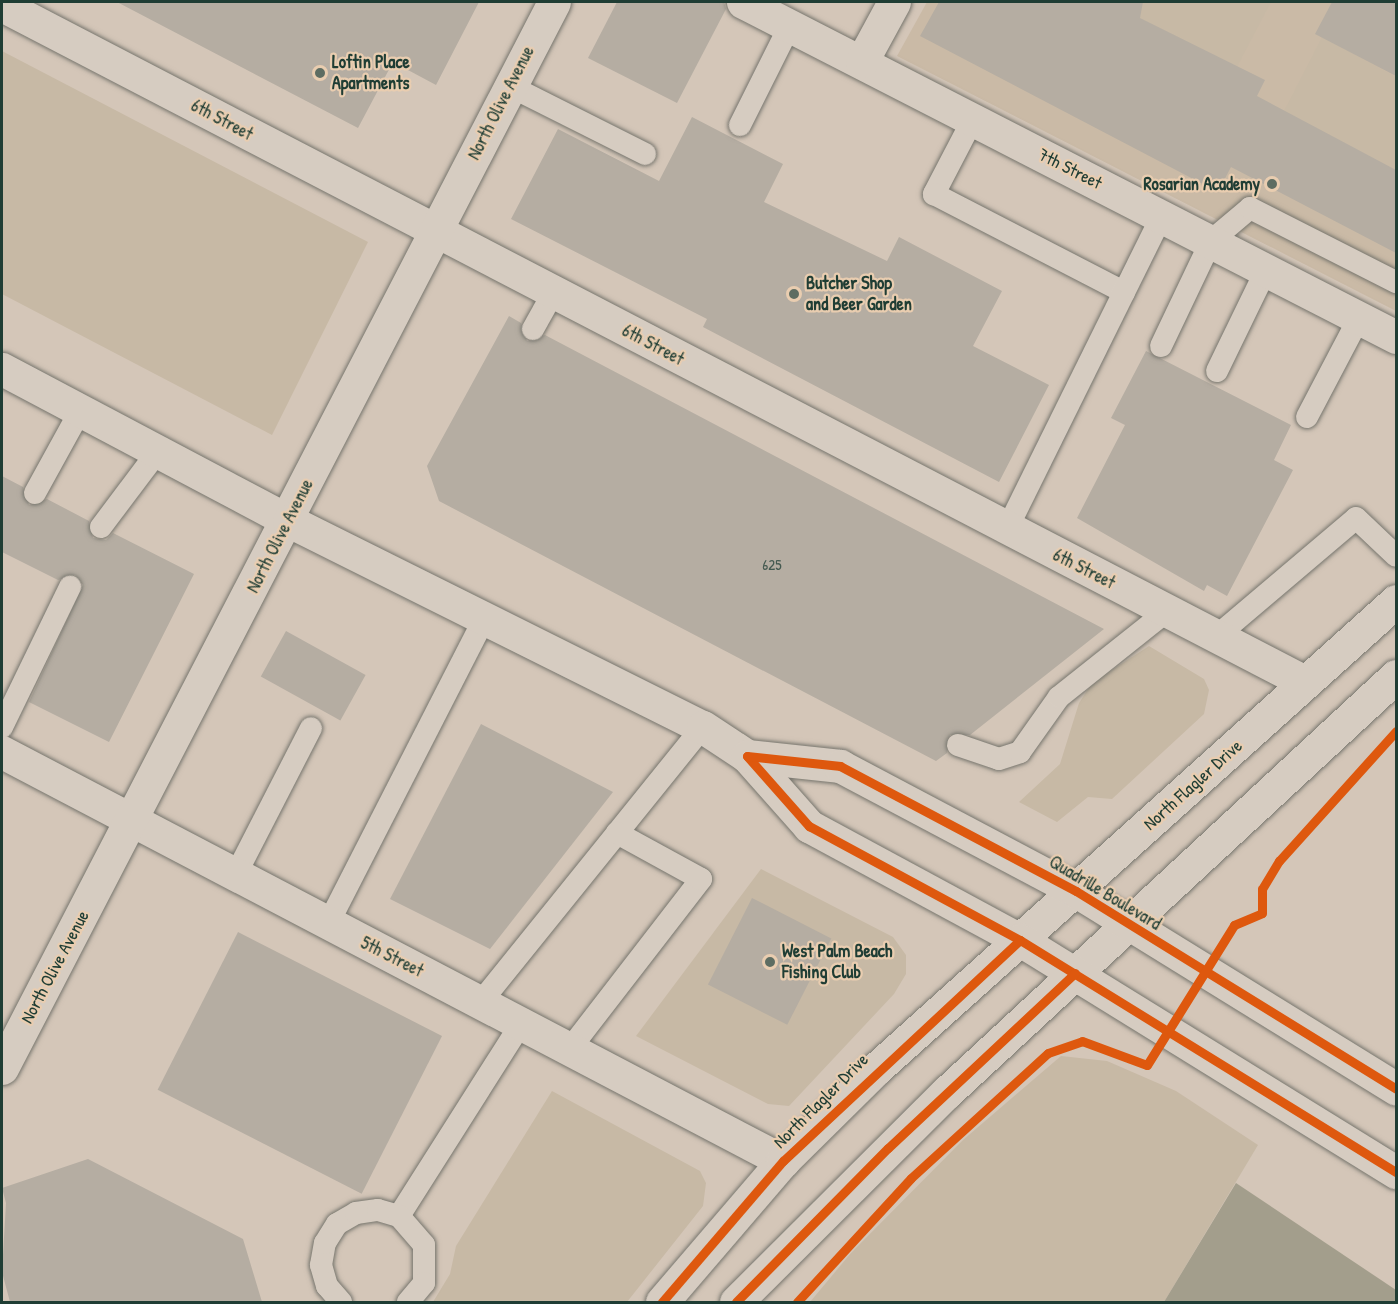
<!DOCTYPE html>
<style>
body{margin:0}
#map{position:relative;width:1398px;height:1304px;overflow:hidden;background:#d4c6b8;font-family:"Patrick Hand",sans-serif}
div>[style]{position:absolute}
.built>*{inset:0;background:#cabaa6}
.green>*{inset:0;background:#c7b9a5}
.water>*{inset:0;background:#a39e8c}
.building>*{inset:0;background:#b5ada2;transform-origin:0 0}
.roads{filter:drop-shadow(0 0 2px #76756d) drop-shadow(0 0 2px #76756d)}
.lane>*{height:22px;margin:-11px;padding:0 11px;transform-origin:11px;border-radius:11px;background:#d6ccc1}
.street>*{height:33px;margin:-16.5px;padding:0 16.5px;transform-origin:16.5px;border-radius:16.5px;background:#d6ccc1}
.secondary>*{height:33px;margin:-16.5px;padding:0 16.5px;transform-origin:16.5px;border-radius:16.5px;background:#d6ccc1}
.primary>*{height:33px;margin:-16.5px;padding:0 16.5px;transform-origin:16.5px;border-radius:16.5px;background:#d6ccc1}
.cycleway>*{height:9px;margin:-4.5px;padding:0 4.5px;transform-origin:4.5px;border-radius:4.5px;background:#de580e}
.dots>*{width:16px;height:16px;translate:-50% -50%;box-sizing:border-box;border:3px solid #e9cdb0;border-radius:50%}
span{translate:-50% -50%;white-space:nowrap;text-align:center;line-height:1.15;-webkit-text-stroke:4.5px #e9cdb0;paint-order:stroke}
.number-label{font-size:15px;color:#445950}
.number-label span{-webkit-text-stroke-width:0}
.poi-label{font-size:18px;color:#1f3d34;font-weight:700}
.left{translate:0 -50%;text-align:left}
.right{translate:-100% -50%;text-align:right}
.street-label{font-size:18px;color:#1f3d34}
.frame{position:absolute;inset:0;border:3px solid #1f3d34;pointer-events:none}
</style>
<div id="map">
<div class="built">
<div style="clip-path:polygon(927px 2px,1396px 2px,1396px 311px,897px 56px)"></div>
</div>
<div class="green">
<div style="clip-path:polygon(1143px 2px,1271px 2px,1237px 67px,1140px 18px)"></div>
<div style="clip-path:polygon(1322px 37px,1396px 77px,1396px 170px,1284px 111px)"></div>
<div style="clip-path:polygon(2px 51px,368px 242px,272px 435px,2px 294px)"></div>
<div style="clip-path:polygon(1149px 646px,1204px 679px,1209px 690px,1204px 714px,1112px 799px,1088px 797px,1057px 822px,1019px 802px,1060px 764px,1079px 703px,1092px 683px)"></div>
<div style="clip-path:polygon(761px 869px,893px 937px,906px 955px,906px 974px,894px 994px,789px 1106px,768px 1104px,636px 1036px)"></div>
<div style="clip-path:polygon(1061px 1056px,1107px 1061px,1176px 1091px,1258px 1145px,1164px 1302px,810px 1302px,851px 1253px,963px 1140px)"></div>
<div style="clip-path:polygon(552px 1091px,700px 1171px,706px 1183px,703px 1206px,627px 1302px,433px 1302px,450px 1274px,456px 1246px)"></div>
</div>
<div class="water">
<div style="clip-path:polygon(1236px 1183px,1396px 1290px,1396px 1302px,1164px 1302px)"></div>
</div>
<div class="building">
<div style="clip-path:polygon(117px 2px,479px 2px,436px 85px,393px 62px,358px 128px)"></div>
<div style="clip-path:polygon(617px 2px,724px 2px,726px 9px,677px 103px,588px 58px)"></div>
<div style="clip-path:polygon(939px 2px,1143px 2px,1140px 18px,1265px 80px,1257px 96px,1396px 170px,1396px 253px,1231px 167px,1218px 192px,920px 36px)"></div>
<div style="clip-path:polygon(1332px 2px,1396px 2px,1396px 76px,1315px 34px)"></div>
<div style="clip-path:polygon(692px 117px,783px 164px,764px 202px,887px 261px,899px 237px,1002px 291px,973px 346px,1049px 385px,999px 482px,703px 327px,707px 319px,511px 219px,558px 129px,659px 181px)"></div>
<div style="clip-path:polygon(509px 316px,521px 323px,527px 341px,545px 335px,1104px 629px,970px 735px,950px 735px,947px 753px,936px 761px,668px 621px,439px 501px,427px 466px)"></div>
<div style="clip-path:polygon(1146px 351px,1291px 425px,1274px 460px,1293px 470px,1227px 596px,1207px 585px,1204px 591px,1077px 518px,1125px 425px,1111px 418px)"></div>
<div style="clip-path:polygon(2px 476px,23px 487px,29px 505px,47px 499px,89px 521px,93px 538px,106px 540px,113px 533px,194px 574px,109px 742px,29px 702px,83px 585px,75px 575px,58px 580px,2px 552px)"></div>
<div style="left:286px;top:631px;width:91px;height:52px;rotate:29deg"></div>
<div style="clip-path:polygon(481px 724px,613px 792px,490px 949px,390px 899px)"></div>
<div style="left:752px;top:898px;width:89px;height:97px;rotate:27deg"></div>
<div style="left:238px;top:932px;width:229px;height:177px;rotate:27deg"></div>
<div style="clip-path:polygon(88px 1159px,243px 1239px,262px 1302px,10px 1302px,2px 1272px,6px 1203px,2px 1188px)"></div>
</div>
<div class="roads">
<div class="lane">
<div style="left:510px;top:86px;width:151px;rotate:26.7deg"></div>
<div style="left:973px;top:119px;width:85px;rotate:117.5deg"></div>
<div style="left:934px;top:194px;width:214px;rotate:27.3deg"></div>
<div style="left:740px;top:125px;width:112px;rotate:-63.4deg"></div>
<div style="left:533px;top:329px;width:41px;rotate:-60.9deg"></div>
<div style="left:1161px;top:346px;width:116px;rotate:-64.5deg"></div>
<div style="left:1211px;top:241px;width:51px;rotate:-40.2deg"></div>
<div style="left:1250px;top:208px;width:164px;rotate:26.9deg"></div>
<div style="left:1217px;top:371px;width:112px;rotate:-64.1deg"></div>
<div style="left:1307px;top:417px;width:112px;rotate:-62.3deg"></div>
<div style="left:35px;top:493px;width:94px;rotate:-61.2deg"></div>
<div style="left:101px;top:527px;width:95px;rotate:-53.1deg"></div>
<div style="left:1007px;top:529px;width:349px;rotate:-63.7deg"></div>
<div style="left:1217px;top:636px;width:182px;rotate:-40.3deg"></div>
<div style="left:1356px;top:518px;width:55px;rotate:43.5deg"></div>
<div style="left:2px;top:727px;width:156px;rotate:-64.1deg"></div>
<div style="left:958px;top:745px;width:43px;rotate:18.9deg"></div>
<div style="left:999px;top:759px;width:22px;rotate:-18deg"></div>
<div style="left:1020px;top:752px;width:67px;rotate:-54.7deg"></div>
<div style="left:1059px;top:697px;width:138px;rotate:-38.5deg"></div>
<div style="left:235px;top:876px;width:166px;rotate:-62.8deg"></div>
<div style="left:328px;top:924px;width:343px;rotate:-62.9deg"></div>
<div style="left:480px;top:1003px;width:355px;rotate:-51.1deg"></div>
<div style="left:569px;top:1050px;width:216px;rotate:-52.3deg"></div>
<div style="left:701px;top:879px;width:96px;rotate:-151.3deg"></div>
<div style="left:399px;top:1216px;width:227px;rotate:-57.6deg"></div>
<div style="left:341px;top:1302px;width:21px;rotate:-131deg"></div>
<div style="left:327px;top:1286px;width:22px;rotate:-106deg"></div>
<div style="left:321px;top:1265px;width:22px;rotate:-80deg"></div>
<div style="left:325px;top:1243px;width:22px;rotate:-58deg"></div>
<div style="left:337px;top:1224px;width:22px;rotate:-30deg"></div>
<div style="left:356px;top:1213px;width:22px;rotate:-8deg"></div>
<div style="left:378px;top:1210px;width:22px;rotate:16deg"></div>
<div style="left:399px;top:1216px;width:38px;rotate:49deg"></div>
<div style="left:424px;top:1245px;width:38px;rotate:90deg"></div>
<div style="left:424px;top:1283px;width:25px;rotate:130deg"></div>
</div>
<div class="street">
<div style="left:743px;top:2px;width:734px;rotate:27.16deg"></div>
<div style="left:2px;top:5px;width:1468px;rotate:27.46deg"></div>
<div style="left:862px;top:61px;width:67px;rotate:-61.5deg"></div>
<div style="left:2px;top:752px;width:882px;rotate:27.64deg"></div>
</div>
<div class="secondary">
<div style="left:2px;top:1068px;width:1200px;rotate:-62.62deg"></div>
<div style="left:662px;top:1302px;width:186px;rotate:-49.4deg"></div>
<div style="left:783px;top:1161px;width:132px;rotate:-44.7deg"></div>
<div style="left:877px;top:1068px;width:698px;rotate:-41.98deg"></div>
<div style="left:736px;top:1302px;width:298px;rotate:-44.9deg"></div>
<div style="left:947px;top:1092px;width:612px;rotate:-42.82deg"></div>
</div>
<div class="primary">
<div style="left:2px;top:369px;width:325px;rotate:27.9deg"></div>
<div style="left:289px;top:521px;width:462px;rotate:26.5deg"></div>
<div style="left:703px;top:727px;width:53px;rotate:33.4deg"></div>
<div style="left:747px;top:756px;width:94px;rotate:48.5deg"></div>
<div style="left:809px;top:826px;width:240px;rotate:28.4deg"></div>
<div style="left:1020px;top:940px;width:442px;rotate:31.7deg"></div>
<div style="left:747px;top:756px;width:94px;rotate:6.1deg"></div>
<div style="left:840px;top:766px;width:267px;rotate:27.9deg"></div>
<div style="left:1076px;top:891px;width:376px;rotate:31.7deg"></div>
</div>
</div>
<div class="cycleway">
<div style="left:747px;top:756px;width:94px;rotate:48.5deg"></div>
<div style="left:809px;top:826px;width:240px;rotate:28.4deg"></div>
<div style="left:1020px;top:940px;width:442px;rotate:31.7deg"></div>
<div style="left:747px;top:756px;width:94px;rotate:6.1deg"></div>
<div style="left:840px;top:766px;width:267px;rotate:27.9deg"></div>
<div style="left:1076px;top:891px;width:376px;rotate:31.7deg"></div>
<div style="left:662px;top:1302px;width:186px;rotate:-49.4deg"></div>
<div style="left:783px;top:1161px;width:324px;rotate:-43deg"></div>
<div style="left:736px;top:1302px;width:216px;rotate:-45.4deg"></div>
<div style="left:888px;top:1148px;width:256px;rotate:-43.1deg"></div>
<div style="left:797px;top:1302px;width:168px;rotate:-47.4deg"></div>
<div style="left:911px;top:1178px;width:185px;rotate:-42.4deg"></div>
<div style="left:1048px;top:1053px;width:36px;rotate:-19deg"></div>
<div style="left:1082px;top:1041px;width:69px;rotate:20.3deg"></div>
<div style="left:1147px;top:1065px;width:165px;rotate:-58.1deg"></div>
<div style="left:1234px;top:925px;width:30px;rotate:-23deg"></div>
<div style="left:1262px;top:913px;width:24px;rotate:-90deg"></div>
<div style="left:1262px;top:889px;width:33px;rotate:-59deg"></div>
<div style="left:1279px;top:861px;width:175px;rotate:-48deg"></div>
</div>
<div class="dots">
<div style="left:320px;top:73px;background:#5e6d62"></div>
<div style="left:1272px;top:184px;background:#5e6d62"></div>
<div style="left:794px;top:294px;background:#5e6d62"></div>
<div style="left:770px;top:962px;background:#5e6d62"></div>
</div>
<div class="number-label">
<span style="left:772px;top:565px">625</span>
</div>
<div class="poi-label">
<span class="left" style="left:332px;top:73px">Loftin Place<br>Apartments</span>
<span class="right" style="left:1260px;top:184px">Rosarian Academy</span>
<span class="left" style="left:806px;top:294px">Butcher Shop<br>and Beer Garden</span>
<span class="left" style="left:782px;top:962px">West Palm Beach<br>Fishing Club</span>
</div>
<div class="street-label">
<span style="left:501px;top:103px;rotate:-63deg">North Olive Avenue</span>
<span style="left:222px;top:120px;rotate:28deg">6th Street</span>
<span style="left:1070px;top:169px;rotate:27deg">7th Street</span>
<span style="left:653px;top:345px;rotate:28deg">6th Street</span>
<span style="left:280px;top:536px;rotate:-63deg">North Olive Avenue</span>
<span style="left:1084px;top:569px;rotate:27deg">6th Street</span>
<span style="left:1193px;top:785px;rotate:-42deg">North Flagler Drive</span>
<span style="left:1105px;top:893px;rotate:31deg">Quadrille Boulevard</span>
<span style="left:392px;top:957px;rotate:27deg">5th Street</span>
<span style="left:55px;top:967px;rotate:-62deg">North Olive Avenue</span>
<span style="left:821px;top:1101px;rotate:-45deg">North Flagler Drive</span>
</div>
<div class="frame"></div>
</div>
